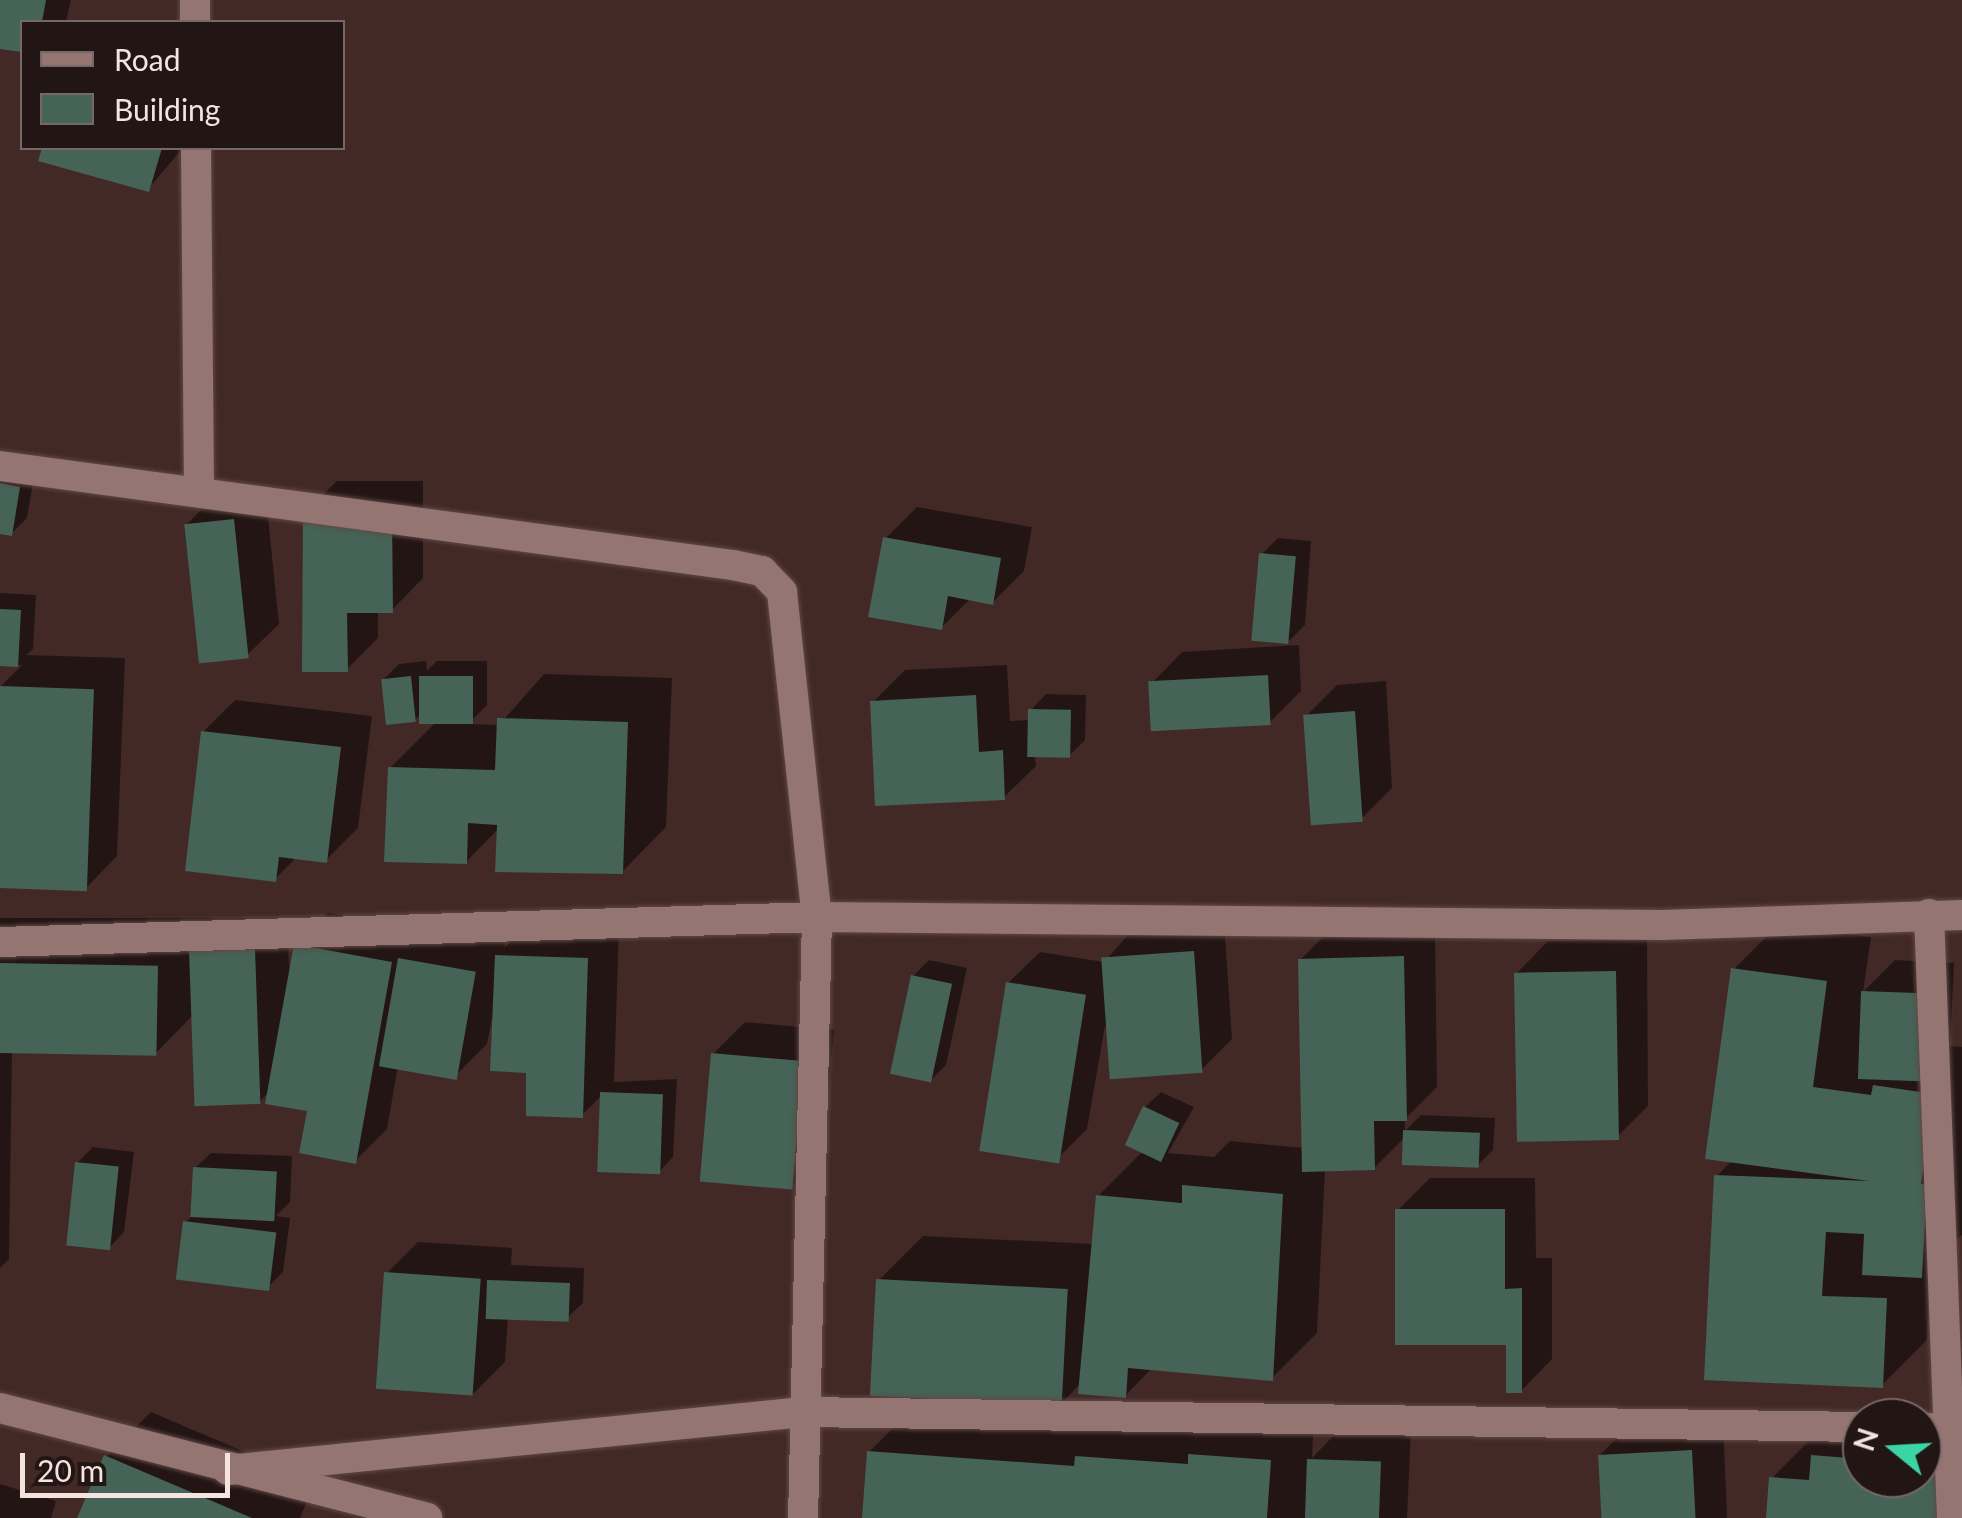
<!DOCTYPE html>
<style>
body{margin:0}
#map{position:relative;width:1962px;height:1518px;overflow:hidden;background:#432926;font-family:Lato,sans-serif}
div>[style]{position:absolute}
.shadow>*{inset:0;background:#0007}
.building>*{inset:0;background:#456357;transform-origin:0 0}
.roads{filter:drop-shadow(0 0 2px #5e4845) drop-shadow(0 0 2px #5e4845)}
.minor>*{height:30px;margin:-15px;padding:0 15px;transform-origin:15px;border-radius:15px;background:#957571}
span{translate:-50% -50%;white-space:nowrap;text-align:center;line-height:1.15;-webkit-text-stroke:10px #221614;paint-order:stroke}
.legend{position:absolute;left:20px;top:20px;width:325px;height:130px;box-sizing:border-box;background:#221614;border:2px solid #766866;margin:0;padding:12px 18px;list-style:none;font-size:30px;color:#f5e3e0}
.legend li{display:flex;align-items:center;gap:20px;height:50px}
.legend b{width:50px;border:2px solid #766866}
.north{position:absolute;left:1842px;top:1398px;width:100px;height:100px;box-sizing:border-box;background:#221614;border:2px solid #766866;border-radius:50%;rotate:288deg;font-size:28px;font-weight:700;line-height:40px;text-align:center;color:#f5e3e0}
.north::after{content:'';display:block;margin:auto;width:35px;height:45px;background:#3bd4a4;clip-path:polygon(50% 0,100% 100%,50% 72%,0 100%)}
.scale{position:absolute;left:20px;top:1453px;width:210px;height:45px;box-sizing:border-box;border:5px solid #f5e3e0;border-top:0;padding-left:12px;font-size:30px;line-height:35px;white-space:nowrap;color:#f5e3e0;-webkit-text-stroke:8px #221614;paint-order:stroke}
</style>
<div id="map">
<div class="shadow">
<div style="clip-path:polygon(0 0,71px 0,66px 22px,22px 22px,22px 50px,0 46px)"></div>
<div style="clip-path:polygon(44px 148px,183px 148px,148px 189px,41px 159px)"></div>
<div style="clip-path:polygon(0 465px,35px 471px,27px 518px,11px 534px,0 532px)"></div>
<div style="clip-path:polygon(337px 481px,423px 481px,423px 578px,392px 610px,378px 610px,378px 638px,346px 670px,305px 512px)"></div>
<div style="clip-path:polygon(265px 488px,279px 624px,247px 655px,186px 525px,218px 493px)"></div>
<div style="clip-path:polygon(917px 507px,1032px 527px,1024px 571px,993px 602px,971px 598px,942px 627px,885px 539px)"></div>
<div style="clip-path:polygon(1278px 538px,1311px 541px,1305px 625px,1289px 641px,1262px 554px)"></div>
<div style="clip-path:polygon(0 593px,36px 595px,33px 649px,26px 655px,125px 658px,117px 856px,86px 888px,0 886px,0 687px,22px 665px,0 664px)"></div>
<div style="clip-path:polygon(1299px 645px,1301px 691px,1270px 722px,1151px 684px,1182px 652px)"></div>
<div style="clip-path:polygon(426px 661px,427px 671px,437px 661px,487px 661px,487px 705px,468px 724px,499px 725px,544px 674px,672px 678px,666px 827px,622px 872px,499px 828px,466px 862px,390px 768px,437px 721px,421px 714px,415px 720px,383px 680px,399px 664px)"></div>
<div style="clip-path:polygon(1007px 665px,1010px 721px,1030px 720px,1031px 710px,1046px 694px,1086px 695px,1085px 740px,1069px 756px,1035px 755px,1036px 766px,1004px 797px,873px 702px,905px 670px)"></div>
<div style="clip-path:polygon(1386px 681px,1392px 788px,1361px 819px,1306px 716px,1337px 685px)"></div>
<div style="clip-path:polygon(235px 700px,372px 716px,358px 828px,326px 860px,297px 857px,275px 879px,203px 732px)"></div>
<div style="clip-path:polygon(328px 913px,506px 941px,504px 948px,529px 924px,619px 927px,614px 1082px,677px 1079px,673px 1157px,658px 1173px,602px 1095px,582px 1115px,529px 1070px,492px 1018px,487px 1044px,455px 1076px,398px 1066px,387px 1129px,355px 1161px,310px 1109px,270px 1091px,259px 1102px,193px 1015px,156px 1053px,12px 1051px,9px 1259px,0 1268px,0 918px,286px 918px,290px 978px,296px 945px)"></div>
<div style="clip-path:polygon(1224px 921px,1232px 1039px,1200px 1071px,1105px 1026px,1087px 1129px,1055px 1161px,1008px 983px,1040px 952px,1104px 962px,1135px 927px)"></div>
<div style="clip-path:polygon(1778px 925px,1871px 937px,1863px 992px,1895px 960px,1954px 963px,1950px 1046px,1962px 1047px,1962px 1235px,1930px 1266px,1927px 1340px,1882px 1385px,1717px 1176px,1732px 1160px,1733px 970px)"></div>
<div style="clip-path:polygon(1435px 926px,1437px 1087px,1405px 1119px,1405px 1131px,1421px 1115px,1495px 1118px,1493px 1150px,1477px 1166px,1405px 1137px,1374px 1168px,1325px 1169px,1317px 1333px,1272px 1378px,1152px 1368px,1125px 1396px,1081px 1383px,1061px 1404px,878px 1281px,923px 1236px,1094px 1244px,1098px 1196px,1144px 1150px,1145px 1107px,1161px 1092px,1194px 1107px,1168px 1153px,1214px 1157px,1230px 1141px,1304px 1148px,1300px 960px,1332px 928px)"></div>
<div style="clip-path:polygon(1647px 940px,1648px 1106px,1616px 1138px,1517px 973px,1548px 941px)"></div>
<div style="clip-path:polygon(929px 960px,967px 968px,946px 1065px,930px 1081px,913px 976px)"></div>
<div style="clip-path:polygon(745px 1022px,834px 1030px,822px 1155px,790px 1187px,713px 1054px)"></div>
<div style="clip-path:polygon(93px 1147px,134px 1152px,124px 1232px,109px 1248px,77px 1163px)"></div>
<div style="clip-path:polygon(211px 1153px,292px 1156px,290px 1202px,276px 1216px,290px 1218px,283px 1272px,267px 1288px,185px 1223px,193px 1215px,195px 1168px)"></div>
<div style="clip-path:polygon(1430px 1178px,1535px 1178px,1536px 1258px,1552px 1258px,1552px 1359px,1521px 1391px,1508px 1343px,1398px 1210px)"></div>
<div style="clip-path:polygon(418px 1242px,512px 1248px,511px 1265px,584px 1268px,583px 1303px,567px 1318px,508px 1317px,505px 1362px,473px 1394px,387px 1273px)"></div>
<div style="clip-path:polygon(914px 1407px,1314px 1416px,1312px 1458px,1341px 1428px,1411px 1431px,1407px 1518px,865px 1518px,869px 1452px)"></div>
<div style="clip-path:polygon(151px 1412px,315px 1482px,300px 1518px,80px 1518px,106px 1457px)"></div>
<div style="clip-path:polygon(evenodd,1858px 1412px,1962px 1419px,1962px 1518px,1769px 1518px,1772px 1478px,1817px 1433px,1835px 1434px,1858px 1412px,1862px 1418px,1922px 1418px,1922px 1478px,1862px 1478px,1862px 1418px)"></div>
<div style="clip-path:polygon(1723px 1419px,1727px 1518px,1603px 1518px,1600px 1455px,1632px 1423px)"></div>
<div style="clip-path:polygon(0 1484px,56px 1501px,51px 1518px,0 1518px)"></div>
</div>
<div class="building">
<div style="clip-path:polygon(0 0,46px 0,42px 22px,22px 22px,22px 52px,0 49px)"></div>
<div style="clip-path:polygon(42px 148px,162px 148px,149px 192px,38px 161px)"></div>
<div style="clip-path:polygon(0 483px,20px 487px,12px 536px,0 534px)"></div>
<div style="clip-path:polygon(303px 511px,392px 512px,393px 613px,347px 613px,348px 672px,302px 672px)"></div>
<div style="left:234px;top:519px;width:140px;height:50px;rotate:84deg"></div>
<div style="clip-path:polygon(883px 537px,1001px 558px,993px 605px,948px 596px,942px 630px,868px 617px)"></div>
<div style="left:1259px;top:553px;width:37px;height:88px;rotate:5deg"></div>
<div style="clip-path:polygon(0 609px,21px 610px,18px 667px,0 666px)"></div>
<div style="left:1268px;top:675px;width:50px;height:120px;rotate:87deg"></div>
<div style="left:411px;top:676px;width:46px;height:30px;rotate:84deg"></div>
<div style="left:419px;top:676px;width:54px;height:48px"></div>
<div style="left:0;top:686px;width:94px;height:202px;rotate:2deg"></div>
<div style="clip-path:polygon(976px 695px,979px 752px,1003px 750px,1005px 800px,875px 806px,870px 701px)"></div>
<div style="left:1028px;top:709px;width:43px;height:48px;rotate:1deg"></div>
<div style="left:1355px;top:711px;width:111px;height:52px;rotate:86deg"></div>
<div style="clip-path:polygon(497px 718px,628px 722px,623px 874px,495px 872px,497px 825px,468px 823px,467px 864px,384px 862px,388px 767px,495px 770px)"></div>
<div style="clip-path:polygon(201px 731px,341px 747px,327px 863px,279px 857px,276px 882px,185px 871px)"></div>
<div style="clip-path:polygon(294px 944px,392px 962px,356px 1164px,299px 1153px,307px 1111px,265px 1104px)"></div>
<div style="left:255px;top:949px;width:155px;height:66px;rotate:88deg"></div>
<div style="left:1194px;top:951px;width:122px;height:93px;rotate:86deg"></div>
<div style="clip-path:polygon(495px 955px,588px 958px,583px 1118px,526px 1116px,526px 1073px,490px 1071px)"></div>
<div style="clip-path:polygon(1404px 956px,1407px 1121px,1374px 1121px,1375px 1170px,1302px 1172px,1298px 959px)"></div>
<div style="left:398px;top:958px;width:79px;height:110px;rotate:10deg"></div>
<div style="left:0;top:963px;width:158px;height:90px;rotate:1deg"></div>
<div style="clip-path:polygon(1731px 968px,1827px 981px,1813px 1087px,1871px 1095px,1873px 1085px,1934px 1094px,1921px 1184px,1927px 1184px,1922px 1278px,1862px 1275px,1864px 1234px,1826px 1232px,1822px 1296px,1887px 1298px,1883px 1388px,1704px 1380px,1714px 1175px,1869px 1181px,1705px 1159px)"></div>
<div style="left:1616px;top:971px;width:169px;height:102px;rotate:89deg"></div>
<div style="left:911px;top:975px;width:42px;height:101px;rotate:12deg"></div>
<div style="left:1006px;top:982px;width:81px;height:171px;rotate:9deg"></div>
<div style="left:1861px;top:991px;width:63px;height:88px;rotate:2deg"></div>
<div style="left:711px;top:1053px;width:93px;height:129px;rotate:5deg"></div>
<div style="left:600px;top:1092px;width:63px;height:80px;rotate:2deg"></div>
<div style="left:1143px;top:1106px;width:40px;height:43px;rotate:25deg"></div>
<div style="left:1403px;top:1130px;width:77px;height:35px;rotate:2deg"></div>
<div style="left:75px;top:1162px;width:44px;height:84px;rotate:6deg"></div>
<div style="left:193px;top:1167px;width:84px;height:50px;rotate:3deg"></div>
<div style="clip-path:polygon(1182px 1185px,1283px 1194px,1273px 1381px,1128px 1368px,1126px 1398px,1078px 1394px,1096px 1195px,1182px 1203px)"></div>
<div style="clip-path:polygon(1395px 1209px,1505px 1209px,1505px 1289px,1522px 1288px,1522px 1393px,1506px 1393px,1506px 1345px,1395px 1345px)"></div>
<div style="left:183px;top:1221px;width:94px;height:59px;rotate:7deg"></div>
<div style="left:384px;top:1272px;width:97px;height:117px;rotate:4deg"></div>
<div style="left:876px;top:1279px;width:192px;height:117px;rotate:3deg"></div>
<div style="left:487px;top:1280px;width:83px;height:39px;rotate:2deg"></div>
<div style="left:1692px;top:1450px;width:68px;height:94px;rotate:87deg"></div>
<div style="clip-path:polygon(867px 1451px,1074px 1466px,1075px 1456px,1188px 1464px,1188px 1454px,1271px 1460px,1267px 1518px,862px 1518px)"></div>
<div style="clip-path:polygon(104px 1455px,252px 1518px,77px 1518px)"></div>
<div style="clip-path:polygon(1811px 1455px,1862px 1459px,1862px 1478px,1922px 1478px,1922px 1463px,1942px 1465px,1939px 1518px,1766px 1518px,1769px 1477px,1809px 1480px)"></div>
<div style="left:1307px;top:1459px;width:74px;height:59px;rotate:2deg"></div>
</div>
<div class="roads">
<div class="minor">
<div style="left:195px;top:0;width:22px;rotate:90deg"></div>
<div style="left:196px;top:148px;width:343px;rotate:89.5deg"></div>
<div style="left:0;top:466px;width:740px;rotate:7.69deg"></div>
<div style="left:733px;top:565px;width:30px;rotate:12deg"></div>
<div style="left:762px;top:571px;width:29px;rotate:46deg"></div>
<div style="left:782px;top:592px;width:327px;rotate:83.9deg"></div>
<div style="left:817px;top:917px;width:601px;rotate:91.33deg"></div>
<div style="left:1929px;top:914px;width:604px;rotate:87.82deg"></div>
<div style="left:0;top:942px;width:817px;rotate:-1.75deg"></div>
<div style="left:817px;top:917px;width:845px;rotate:0.54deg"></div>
<div style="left:1662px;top:925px;width:300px;rotate:-1.9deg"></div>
<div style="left:0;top:1408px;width:441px;rotate:14.4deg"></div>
<div style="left:1922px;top:1428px;width:40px;rotate:1.4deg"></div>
<div style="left:228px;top:1470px;width:578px;rotate:-5.76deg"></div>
<div style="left:803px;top:1412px;width:1059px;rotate:0.81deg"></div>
</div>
</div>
<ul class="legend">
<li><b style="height:12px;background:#957571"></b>Road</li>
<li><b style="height:28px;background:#456357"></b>Building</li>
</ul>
<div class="north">N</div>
<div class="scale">20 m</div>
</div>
